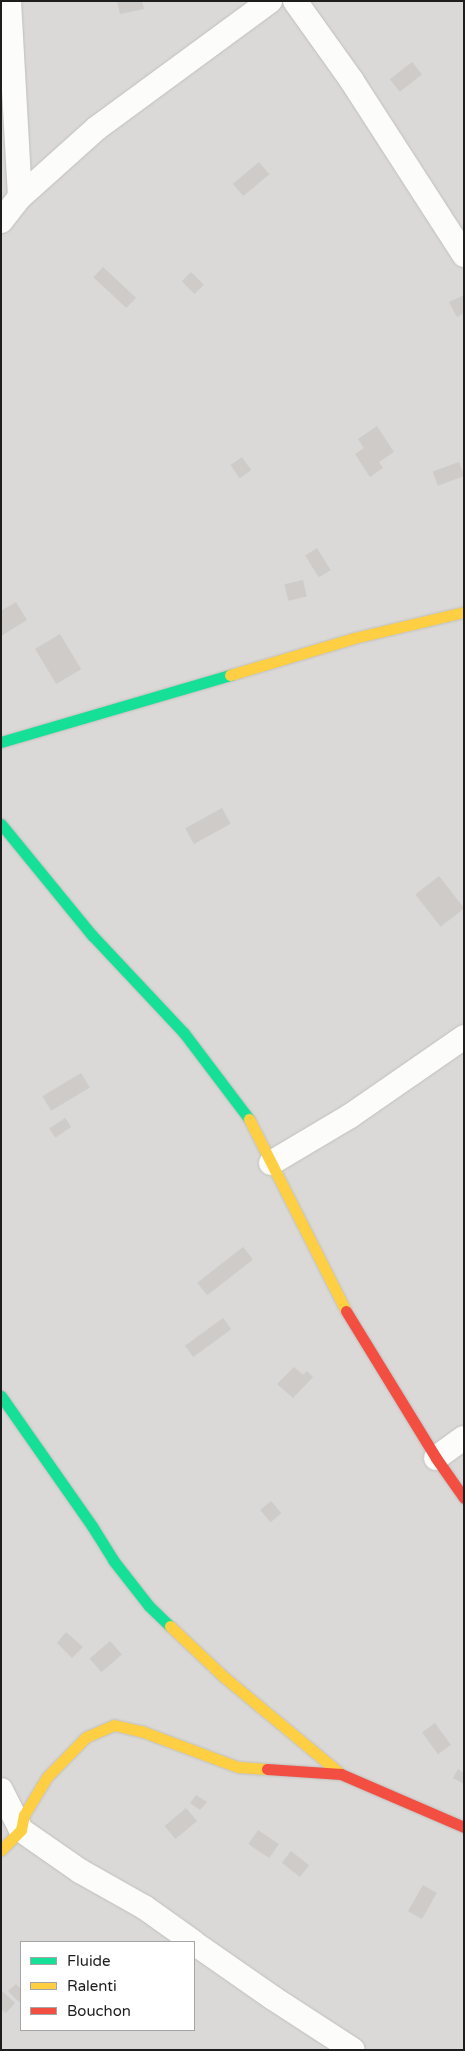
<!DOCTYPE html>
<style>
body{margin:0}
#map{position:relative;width:465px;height:2051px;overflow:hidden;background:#ebe9e6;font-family:"Varela Round",sans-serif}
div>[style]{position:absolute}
.residential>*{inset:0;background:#dad9d7}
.building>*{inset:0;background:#cecbc9;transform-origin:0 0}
.roads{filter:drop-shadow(0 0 1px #c1c0be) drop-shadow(0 0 1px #c1c0be)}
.street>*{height:24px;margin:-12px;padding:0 12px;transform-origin:12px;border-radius:12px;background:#fcfcfb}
.fast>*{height:11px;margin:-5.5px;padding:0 5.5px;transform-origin:5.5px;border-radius:5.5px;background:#16e098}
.slow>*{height:11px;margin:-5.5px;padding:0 5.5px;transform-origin:5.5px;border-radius:5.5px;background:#ffcf43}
.jam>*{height:11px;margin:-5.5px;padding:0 5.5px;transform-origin:5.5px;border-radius:5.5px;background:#f24e42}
span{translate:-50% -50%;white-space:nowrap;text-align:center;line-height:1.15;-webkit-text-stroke:4px #fff;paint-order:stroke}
.frame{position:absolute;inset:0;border:2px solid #1d1d1d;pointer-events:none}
.legend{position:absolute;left:20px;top:1941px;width:175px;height:90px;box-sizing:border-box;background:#fff;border:1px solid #a5a5a5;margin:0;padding:6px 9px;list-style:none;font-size:15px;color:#1d1d1d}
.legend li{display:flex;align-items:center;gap:10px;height:25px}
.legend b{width:25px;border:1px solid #a5a5a5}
</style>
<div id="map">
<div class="residential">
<div style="clip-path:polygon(evenodd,1px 1px,464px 1px,464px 2050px,1px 2050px,1px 1px,21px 1942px,194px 1942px,194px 2030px,21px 2030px,21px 1942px)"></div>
</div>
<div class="building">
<div style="clip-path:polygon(117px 1px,142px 1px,144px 9px,120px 14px)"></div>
<div style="left:412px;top:62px;width:16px;height:28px;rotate:52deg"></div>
<div style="left:259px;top:162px;width:16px;height:34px;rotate:50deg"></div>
<div style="left:103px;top:267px;width:45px;height:14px;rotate:43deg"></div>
<div style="left:191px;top:272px;width:18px;height:13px;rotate:45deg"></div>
<div style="clip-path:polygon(464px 295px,464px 313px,457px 317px,449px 302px)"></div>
<div style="clip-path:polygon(377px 426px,394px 452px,379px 462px,383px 468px,370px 477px,355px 454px,364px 448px,358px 439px)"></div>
<div style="left:242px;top:457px;width:16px;height:14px;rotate:55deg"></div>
<div style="left:459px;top:462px;width:15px;height:28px;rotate:70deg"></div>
<div style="left:317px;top:548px;width:26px;height:14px;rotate:58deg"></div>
<div style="left:303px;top:580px;width:17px;height:19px;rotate:77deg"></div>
<div style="clip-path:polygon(16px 602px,27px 620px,1px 636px,1px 611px)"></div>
<div style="left:60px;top:634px;width:41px;height:29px;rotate:59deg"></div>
<div style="left:222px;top:808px;width:18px;height:42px;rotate:61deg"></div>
<div style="left:439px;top:876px;width:41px;height:30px;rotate:52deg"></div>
<div style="left:81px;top:1073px;width:17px;height:45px;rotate:59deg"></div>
<div style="left:65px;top:1118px;width:11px;height:19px;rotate:56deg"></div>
<div style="left:243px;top:1247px;width:16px;height:58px;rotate:52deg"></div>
<div style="left:223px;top:1318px;width:14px;height:47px;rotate:54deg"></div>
<div style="clip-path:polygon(294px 1367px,303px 1375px,307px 1371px,313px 1377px,293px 1398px,277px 1384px)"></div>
<div style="left:271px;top:1501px;width:16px;height:14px;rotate:50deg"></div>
<div style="clip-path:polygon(66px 1632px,83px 1647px,72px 1658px,57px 1643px)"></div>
<div style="left:110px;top:1641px;width:18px;height:27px;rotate:49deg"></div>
<div style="left:435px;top:1723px;width:27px;height:16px;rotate:54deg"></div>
<div style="clip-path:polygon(458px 1769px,464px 1773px,464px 1784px,453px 1778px)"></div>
<div style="clip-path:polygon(196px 1795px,207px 1802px,200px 1810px,190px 1803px)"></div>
<div style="left:186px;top:1808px;width:17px;height:28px;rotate:50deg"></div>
<div style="left:258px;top:1830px;width:25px;height:17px;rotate:34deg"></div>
<div style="left:291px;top:1851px;width:23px;height:15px;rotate:38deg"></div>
<div style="left:423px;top:1885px;width:16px;height:30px;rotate:30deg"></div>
<div style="clip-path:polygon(16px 1984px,21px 1989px,21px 2000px,19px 2002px,8px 1991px)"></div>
<div style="clip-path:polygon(1px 1990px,15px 2003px,6px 2013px,1px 2009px)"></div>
</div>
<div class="roads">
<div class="street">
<div style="left:9px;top:1px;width:196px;rotate:86.8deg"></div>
<div style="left:295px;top:1px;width:98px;rotate:54.5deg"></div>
<div style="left:352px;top:81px;width:207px;rotate:57.2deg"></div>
<div style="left:1px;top:221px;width:31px;rotate:-52deg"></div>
<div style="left:20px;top:197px;width:103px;rotate:-41.9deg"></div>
<div style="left:97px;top:128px;width:215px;rotate:-36.3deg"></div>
<div style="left:271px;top:1163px;width:92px;rotate:-30.7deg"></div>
<div style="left:350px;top:1116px;width:139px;rotate:-34.7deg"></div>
<div style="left:436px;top:1458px;width:34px;rotate:-36deg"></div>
<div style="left:1px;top:1790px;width:45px;rotate:63.4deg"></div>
<div style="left:21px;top:1830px;width:72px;rotate:34.8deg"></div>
<div style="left:80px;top:1871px;width:73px;rotate:29.4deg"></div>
<div style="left:144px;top:1907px;width:60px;rotate:35.5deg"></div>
<div style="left:194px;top:1943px;width:96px;rotate:34.8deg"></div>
<div style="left:273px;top:1998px;width:95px;rotate:33deg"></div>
</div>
<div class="fast">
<div style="left:1px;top:742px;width:239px;rotate:-16.3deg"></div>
<div style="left:1px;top:824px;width:144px;rotate:50.7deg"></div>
<div style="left:92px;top:935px;width:134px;rotate:46.8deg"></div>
<div style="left:184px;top:1033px;width:108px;rotate:52.9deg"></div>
<div style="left:1px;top:1396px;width:159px;rotate:55deg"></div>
<div style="left:92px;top:1526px;width:40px;rotate:58deg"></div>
<div style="left:113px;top:1560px;width:58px;rotate:52deg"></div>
<div style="left:149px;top:1606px;width:29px;rotate:44deg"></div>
</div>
<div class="slow">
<div style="left:230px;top:675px;width:129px;rotate:-16.6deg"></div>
<div style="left:354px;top:638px;width:113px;rotate:-13.3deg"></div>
<div style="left:249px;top:1119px;width:215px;rotate:63.2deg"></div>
<div style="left:170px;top:1626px;width:74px;rotate:43.4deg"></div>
<div style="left:224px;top:1677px;width:152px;rotate:39.7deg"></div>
<div style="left:1px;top:1850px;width:28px;rotate:-45deg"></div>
<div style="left:21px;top:1830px;width:15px;rotate:-79deg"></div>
<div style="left:24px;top:1815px;width:44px;rotate:-58.8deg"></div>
<div style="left:47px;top:1777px;width:56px;rotate:-45.7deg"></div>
<div style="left:86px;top:1737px;width:30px;rotate:-23deg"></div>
<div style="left:114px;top:1725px;width:28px;rotate:13deg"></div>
<div style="left:141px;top:1731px;width:103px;rotate:20.4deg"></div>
<div style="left:238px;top:1767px;width:29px;rotate:4deg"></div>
</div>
<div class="jam">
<div style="left:346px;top:1311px;width:172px;rotate:58.5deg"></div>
<div style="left:436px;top:1458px;width:49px;rotate:55deg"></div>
<div style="left:267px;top:1769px;width:74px;rotate:3.9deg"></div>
<div style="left:341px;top:1774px;width:134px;rotate:23.3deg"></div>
</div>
</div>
<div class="frame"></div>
<ul class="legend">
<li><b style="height:6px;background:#16e098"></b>Fluide</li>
<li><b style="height:6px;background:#ffcf43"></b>Ralenti</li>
<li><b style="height:6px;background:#f24e42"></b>Bouchon</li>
</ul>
</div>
